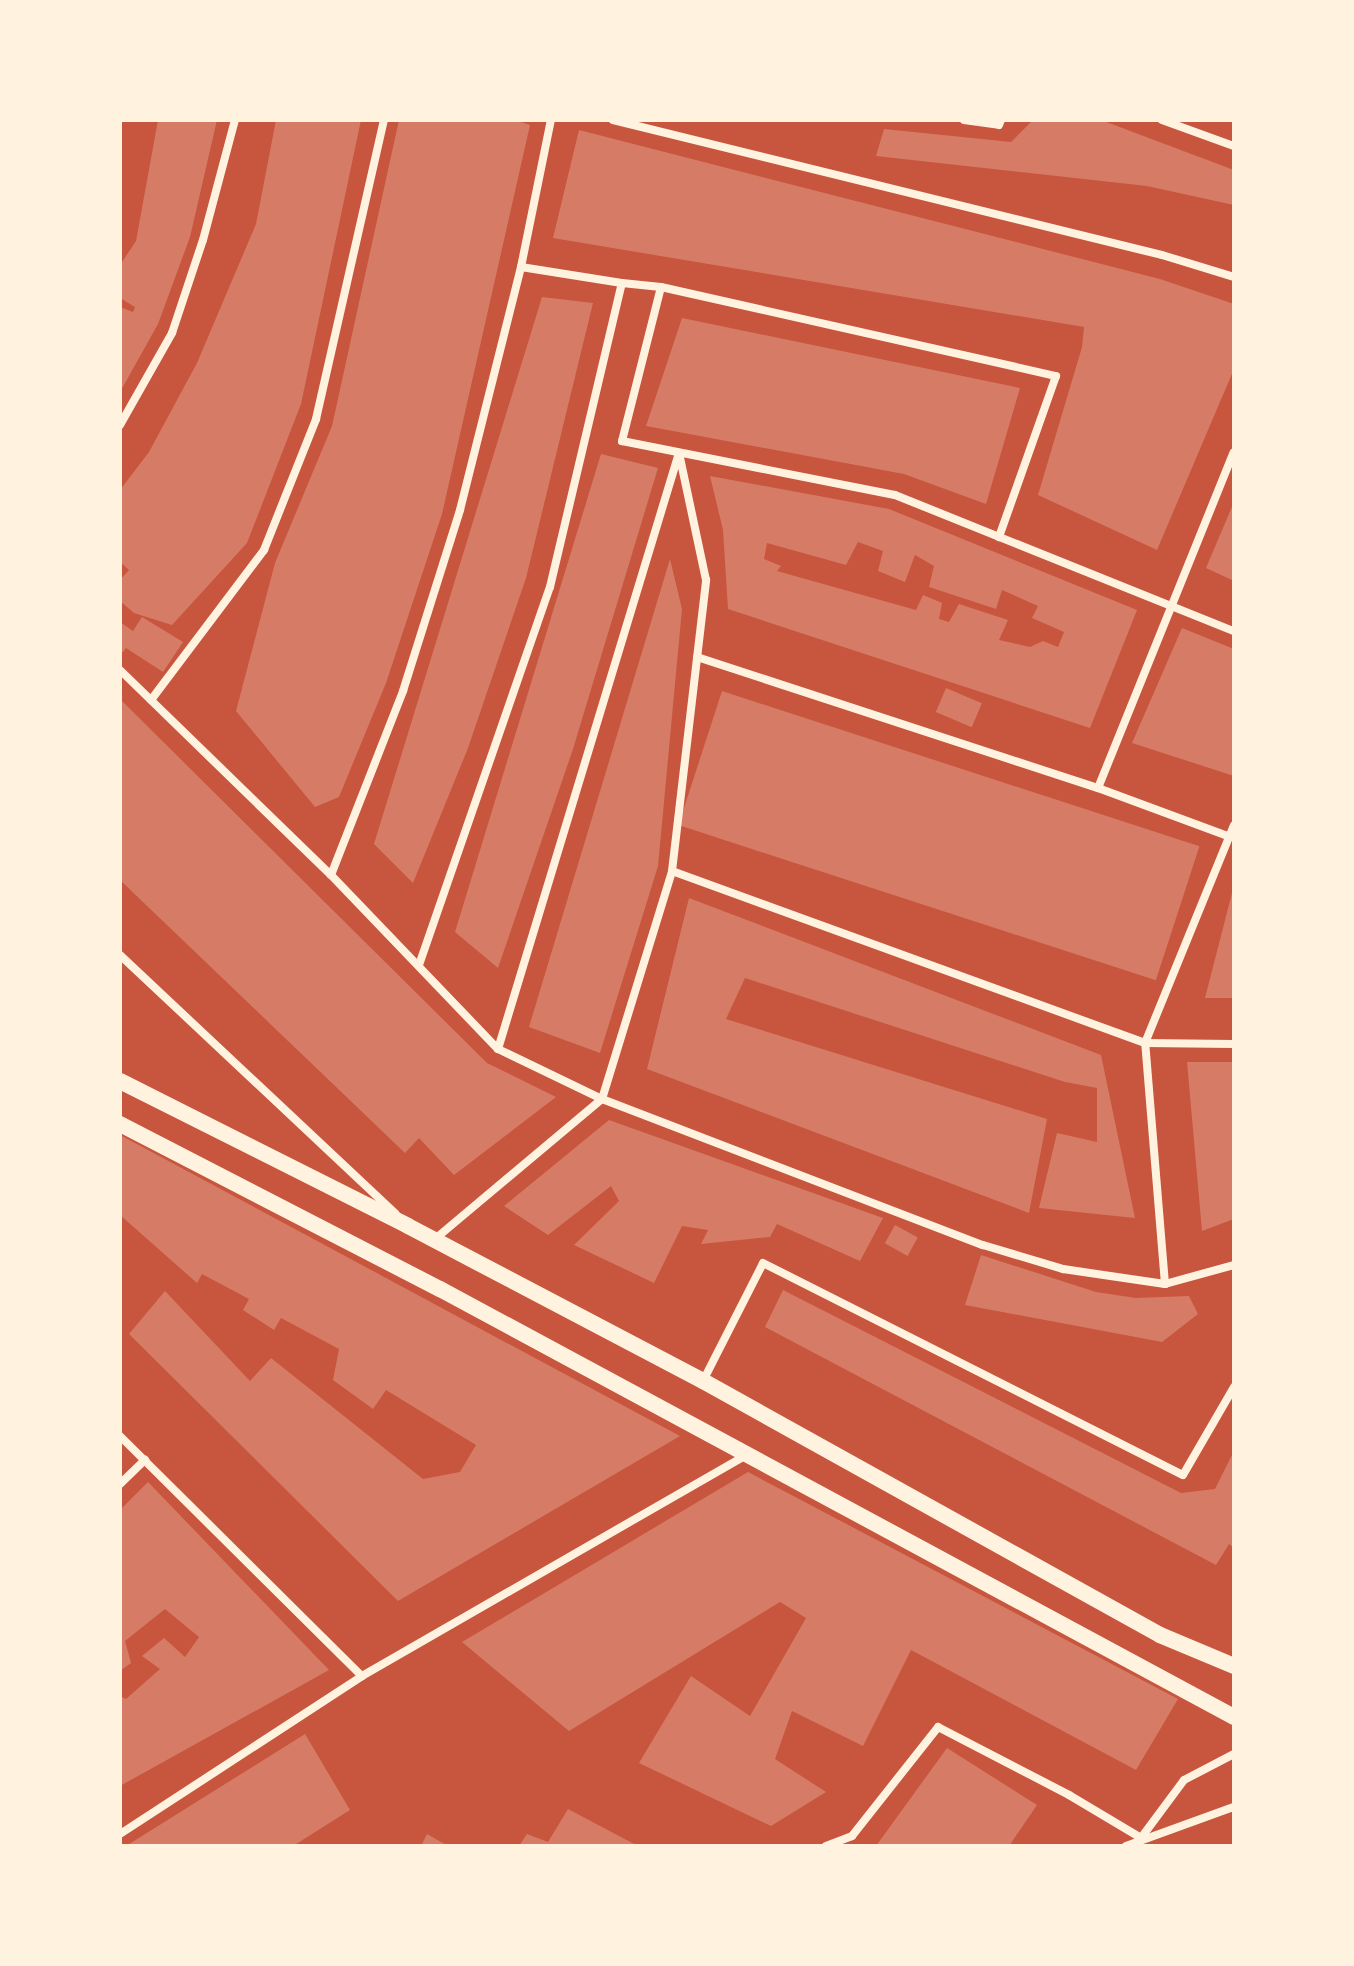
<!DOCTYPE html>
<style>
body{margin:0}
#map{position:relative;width:1354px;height:1966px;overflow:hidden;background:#c8553d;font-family:"Roboto Condensed",sans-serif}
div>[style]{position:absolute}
.building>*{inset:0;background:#d67c66;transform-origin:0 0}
.minor>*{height:8px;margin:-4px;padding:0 4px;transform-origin:4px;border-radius:4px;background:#fff3e0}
.secondary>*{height:16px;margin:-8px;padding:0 8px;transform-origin:8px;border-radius:8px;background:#fff3e0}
span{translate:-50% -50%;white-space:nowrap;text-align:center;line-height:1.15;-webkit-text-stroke:6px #fff3e0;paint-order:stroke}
.frame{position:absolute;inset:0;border:122px solid #fff3e0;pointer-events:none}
</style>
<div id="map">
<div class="building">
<div style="clip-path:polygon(158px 120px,217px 120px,190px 237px,158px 324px,120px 392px,120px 307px,133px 312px,135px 307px,120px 298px,120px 265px,136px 241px)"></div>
<div style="clip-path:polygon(276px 120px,361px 120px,301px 404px,247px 543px,172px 625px,134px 613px,120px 601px,120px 580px,129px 570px,120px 562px,120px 490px,149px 452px,197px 363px,256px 224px)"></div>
<div style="clip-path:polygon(399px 120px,515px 120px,530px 125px,442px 514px,386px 683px,339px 797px,315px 807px,236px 711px,275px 563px,332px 426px)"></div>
<div style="clip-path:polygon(1033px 120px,1101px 120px,1234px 170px,1234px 205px,1147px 186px,876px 156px,884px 129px,1011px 142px)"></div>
<div style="clip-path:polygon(579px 130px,1160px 279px,1234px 304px,1234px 369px,1157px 550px,1038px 495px,1082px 347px,1084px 327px,553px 238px)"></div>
<div style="clip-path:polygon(542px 297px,593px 303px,526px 578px,468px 748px,413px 883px,374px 844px)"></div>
<div style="clip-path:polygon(682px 318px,1020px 388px,986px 504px,904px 474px,646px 426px)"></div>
<div style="clip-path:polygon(601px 454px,658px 468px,573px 749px,498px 968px,455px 932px)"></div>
<div style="clip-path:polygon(evenodd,710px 476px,889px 509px,1137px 610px,1090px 728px,728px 609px,723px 530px,710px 476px,858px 542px,883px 551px,878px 571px,905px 582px,915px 555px,934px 566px,929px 587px,996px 609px,1002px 590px,1038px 606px,1032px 618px,1064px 632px,1058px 647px,1043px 641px,1030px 647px,999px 640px,1008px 620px,959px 604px,949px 622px,939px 619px,942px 603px,923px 595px,916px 610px,777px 571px,781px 566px,764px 559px,767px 543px,846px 565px,858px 542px)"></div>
<div style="clip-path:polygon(1234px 502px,1234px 581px,1206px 568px)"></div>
<div style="clip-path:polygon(670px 559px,682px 609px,658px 866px,600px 1053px,529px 1027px)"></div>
<div style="clip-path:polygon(142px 617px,183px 642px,163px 672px,126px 648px,123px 652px,120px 650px,120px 622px,133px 631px)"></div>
<div style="clip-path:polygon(1182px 628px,1234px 649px,1234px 776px,1132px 743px)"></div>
<div style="left:946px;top:688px;width:39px;height:26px;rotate:23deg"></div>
<div style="left:722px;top:691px;width:502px;height:141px;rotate:18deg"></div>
<div style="clip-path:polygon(120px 699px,487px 1063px,556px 1097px,454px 1175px,419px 1138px,405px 1153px,120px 880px)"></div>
<div style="clip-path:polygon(1233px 889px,1234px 998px,1205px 998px)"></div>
<div style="clip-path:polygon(689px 898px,1101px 1055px,1135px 1218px,1039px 1208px,1057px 1133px,1097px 1142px,1097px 1088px,1065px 1082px,745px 978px,726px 1019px,1047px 1119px,1029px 1213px,647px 1069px)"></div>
<div style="clip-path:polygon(1187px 1062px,1234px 1062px,1234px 1219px,1202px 1231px)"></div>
<div style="clip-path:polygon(609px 1120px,883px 1218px,860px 1261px,777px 1224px,770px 1237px,701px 1244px,708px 1230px,682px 1226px,654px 1283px,574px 1245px,619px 1201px,611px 1186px,548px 1235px,504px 1206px)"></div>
<div style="clip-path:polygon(120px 1135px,680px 1436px,398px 1601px,129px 1334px,165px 1291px,250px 1381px,271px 1358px,423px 1479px,460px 1472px,476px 1445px,386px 1390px,373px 1409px,333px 1380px,339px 1349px,281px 1318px,274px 1330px,243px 1310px,249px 1299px,202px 1274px,197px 1283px,120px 1215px)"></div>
<div style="left:895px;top:1225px;width:26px;height:21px;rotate:29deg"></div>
<div style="clip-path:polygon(981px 1255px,1096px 1292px,1136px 1298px,1189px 1296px,1198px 1314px,1162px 1342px,965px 1305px)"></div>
<div style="clip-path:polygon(783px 1290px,1181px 1493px,1215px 1489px,1234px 1451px,1234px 1548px,1229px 1544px,1216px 1565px,765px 1327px)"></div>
<div style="clip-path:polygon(748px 1472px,1178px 1699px,1136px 1770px,911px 1650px,863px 1746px,792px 1711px,775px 1759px,826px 1792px,771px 1826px,639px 1763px,691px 1676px,750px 1716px,806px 1618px,780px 1602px,569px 1731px,462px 1642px)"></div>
<div style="clip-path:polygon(148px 1482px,329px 1670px,120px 1786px,120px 1696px,126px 1699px,160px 1669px,142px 1656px,164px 1638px,185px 1657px,199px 1637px,165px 1609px,125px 1641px,131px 1663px,120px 1671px,120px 1510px)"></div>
<div style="clip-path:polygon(305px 1734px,350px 1810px,293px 1846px,126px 1846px)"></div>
<div style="clip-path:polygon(947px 1748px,1037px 1805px,1009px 1846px,876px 1846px)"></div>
<div style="clip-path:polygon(568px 1809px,638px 1846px,519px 1846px,527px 1834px,548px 1842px)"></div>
<div style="clip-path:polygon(427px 1834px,448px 1846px,421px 1846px)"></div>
</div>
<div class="minor">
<div style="left:613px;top:120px;width:565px;rotate:13.82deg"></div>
<div style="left:1162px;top:255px;width:75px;rotate:17deg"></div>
<div style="left:964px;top:120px;width:35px;rotate:8deg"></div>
<div style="left:999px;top:125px;width:5px;rotate:-68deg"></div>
<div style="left:1162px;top:120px;width:77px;rotate:19.9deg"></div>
<div style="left:521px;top:267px;width:102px;rotate:9deg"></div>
<div style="left:661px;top:287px;width:405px;rotate:12.7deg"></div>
<div style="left:1056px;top:376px;width:171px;rotate:109.5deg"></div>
<div style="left:120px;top:425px;width:106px;rotate:-60.5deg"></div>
<div style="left:172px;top:333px;width:98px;rotate:-71.6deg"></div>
<div style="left:203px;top:240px;width:124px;rotate:-75.1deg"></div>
<div style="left:697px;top:657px;width:422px;rotate:18.1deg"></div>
<div style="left:1098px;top:788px;width:139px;rotate:20.3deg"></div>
<div style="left:120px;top:670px;width:294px;rotate:44.2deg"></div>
<div style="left:331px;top:875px;width:241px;rotate:46.2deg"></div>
<div style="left:498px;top:1049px;width:115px;rotate:25.7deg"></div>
<div style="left:602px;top:1099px;width:408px;rotate:21deg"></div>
<div style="left:983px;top:1245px;width:84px;rotate:16.7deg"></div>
<div style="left:1063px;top:1269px;width:103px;rotate:8.4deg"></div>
<div style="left:1165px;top:1284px;width:72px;rotate:-15.4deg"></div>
<div style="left:151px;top:700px;width:188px;rotate:-53deg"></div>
<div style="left:264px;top:550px;width:141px;rotate:-68.3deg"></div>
<div style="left:316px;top:419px;width:307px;rotate:-77.2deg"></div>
<div style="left:1098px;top:788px;width:362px;rotate:-68deg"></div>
<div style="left:672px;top:871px;width:503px;rotate:19.98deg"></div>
<div style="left:1145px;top:1043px;width:89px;rotate:0.6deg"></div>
<div style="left:331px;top:875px;width:198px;rotate:-68.6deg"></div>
<div style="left:403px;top:691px;width:190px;rotate:-72.5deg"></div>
<div style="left:460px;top:510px;width:251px;rotate:-75.9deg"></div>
<div style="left:521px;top:267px;width:150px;rotate:-78.5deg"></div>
<div style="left:120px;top:955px;width:378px;rotate:43.2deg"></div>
<div style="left:419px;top:965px;width:400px;rotate:-70.9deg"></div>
<div style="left:550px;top:587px;width:312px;rotate:-76.7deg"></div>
<div style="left:622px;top:283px;width:39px;rotate:6deg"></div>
<div style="left:661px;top:287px;width:159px;rotate:104.2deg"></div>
<div style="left:622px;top:441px;width:278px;rotate:11.2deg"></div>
<div style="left:895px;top:495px;width:365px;rotate:21.9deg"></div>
<div style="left:498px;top:1049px;width:620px;rotate:-73.11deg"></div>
<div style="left:435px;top:1239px;width:218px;rotate:-40deg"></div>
<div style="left:602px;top:1099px;width:239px;rotate:-72.9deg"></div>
<div style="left:672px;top:871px;width:293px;rotate:-83.3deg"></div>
<div style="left:706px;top:580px;width:130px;rotate:-102deg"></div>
<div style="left:1165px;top:1284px;width:242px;rotate:-94.7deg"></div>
<div style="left:1145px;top:1043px;width:235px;rotate:-67.8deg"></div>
<div style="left:703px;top:1381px;width:132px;rotate:-63deg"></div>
<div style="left:763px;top:1263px;width:470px;rotate:26.8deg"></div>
<div style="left:1183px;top:1475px;width:102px;rotate:-59.9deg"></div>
<div style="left:120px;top:1436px;width:341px;rotate:44.8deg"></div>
<div style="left:120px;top:1484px;width:35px;rotate:-44deg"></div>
<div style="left:120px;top:1834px;width:289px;rotate:-33.1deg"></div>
<div style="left:362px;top:1676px;width:445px;rotate:-29.9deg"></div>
<div style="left:1141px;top:1838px;width:72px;rotate:-53.4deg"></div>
<div style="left:1184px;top:1780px;width:56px;rotate:-27.5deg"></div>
<div style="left:826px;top:1846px;width:28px;rotate:-21deg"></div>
<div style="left:852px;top:1836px;width:139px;rotate:-51.7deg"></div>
<div style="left:938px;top:1727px;width:148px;rotate:27.4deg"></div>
<div style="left:1069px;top:1795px;width:84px;rotate:30.8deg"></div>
<div style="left:1126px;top:1846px;width:115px;rotate:-19.9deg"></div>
</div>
<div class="secondary">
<div style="left:120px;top:1081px;width:322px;rotate:26.7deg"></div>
<div style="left:408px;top:1226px;width:333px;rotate:27.7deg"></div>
<div style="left:703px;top:1381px;width:523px;rotate:29.07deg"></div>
<div style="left:1160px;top:1635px;width:80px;rotate:22.7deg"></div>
<div style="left:120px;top:1124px;width:360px;rotate:27.3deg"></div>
<div style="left:440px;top:1289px;width:902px;rotate:28.33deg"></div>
</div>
<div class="frame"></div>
</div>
